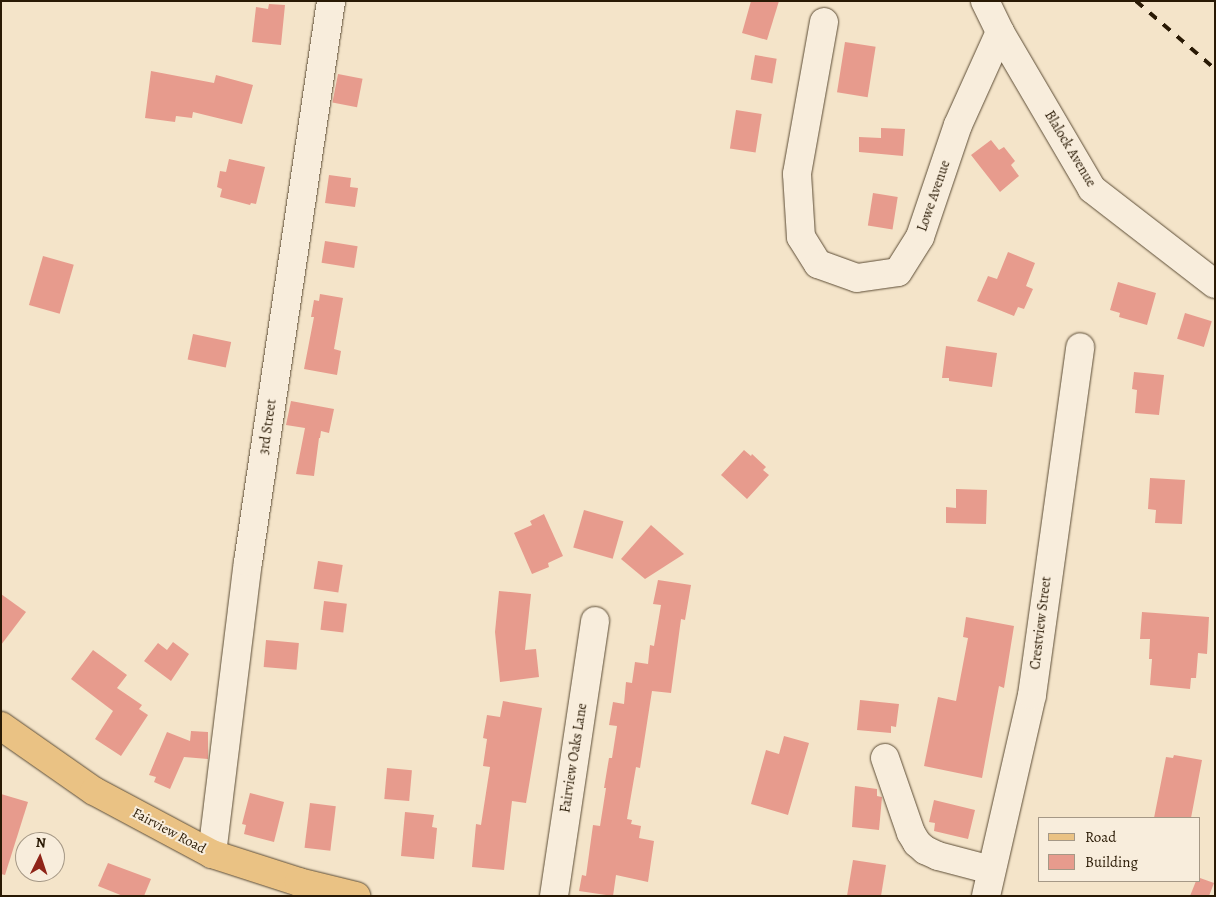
<!DOCTYPE html>
<style>
body{margin:0}
#map{position:relative;width:1216px;height:897px;overflow:hidden;background:#f4e4c9;font-family:Alegreya,serif}
div>[style]{position:absolute}
.building>*{inset:0;background:#e79b8d;transform-origin:0 0}
.roads{filter:drop-shadow(0 0 1px #5c4c35) drop-shadow(0 0 1px #5c4c35)}
.minor>*{height:28px;margin:-14px;padding:0 14px;transform-origin:14px;border-radius:14px;background:#f8eddc}
.major>*{height:28px;margin:-14px;padding:0 14px;transform-origin:14px;border-radius:14px;background:#eac284}
.rail>*{height:4px;margin-top:-2px;transform-origin:0;background:repeating-linear-gradient(90deg,#291904 0 9px,transparent 0 18px)}
span{translate:-50% -50%;white-space:nowrap;text-align:center;line-height:1.15;-webkit-text-stroke:4px #f8eddc;paint-order:stroke}
.street-label{font-size:14px;color:#291904}
.frame{position:absolute;inset:0;border:2px solid #291904;pointer-events:none}
.legend{position:absolute;left:1038px;top:817px;width:162px;height:65px;box-sizing:border-box;background:#f8eddc;border:1px solid #a59886;margin:0;padding:6px 9px;list-style:none;font-size:15px;color:#291904}
.legend li{display:flex;align-items:center;gap:10px;height:25px}
.legend b{width:25px;border:1px solid #a59886}
.north{position:absolute;left:15px;top:832px;width:50px;height:50px;box-sizing:border-box;background:#f8eddc;border:1px solid #a59886;border-radius:50%;rotate:4deg;font-size:14px;font-weight:700;line-height:20px;text-align:center;color:#291904}
.north::after{content:'';display:block;margin:auto;width:18px;height:22px;background:#8f2418;clip-path:polygon(50% 0,100% 100%,50% 72%,0 100%)}
</style>
<div id="map">
<div class="building">
<div style="clip-path:polygon(751px 1px,779px 1px,767px 40px,742px 33px)"></div>
<div style="clip-path:polygon(269px 4px,285px 5px,281px 45px,252px 42px,256px 7px,268px 9px)"></div>
<div style="left:845px;top:42px;width:31px;height:51px;rotate:9deg"></div>
<div style="left:755px;top:55px;width:22px;height:25px;rotate:10deg"></div>
<div style="clip-path:polygon(151px 71px,214px 83px,216px 75px,253px 85px,242px 124px,193px 112px,192px 118px,176px 116px,175px 122px,145px 118px)"></div>
<div style="left:338px;top:74px;width:25px;height:29px;rotate:11deg"></div>
<div style="left:736px;top:110px;width:26px;height:39px;rotate:9deg"></div>
<div style="clip-path:polygon(881px 128px,905px 129px,903px 156px,859px 152px,859px 137px,881px 138px)"></div>
<div style="clip-path:polygon(991px 140px,999px 150px,1004px 147px,1015px 161px,1011px 165px,1019px 176px,1000px 192px,971px 155px)"></div>
<div style="clip-path:polygon(229px 159px,265px 167px,256px 204px,251px 203px,250px 205px,220px 197px,222px 189px,217px 187px,220px 171px,226px 172px)"></div>
<div style="clip-path:polygon(329px 175px,351px 178px,350px 187px,358px 188px,355px 207px,325px 203px)"></div>
<div style="left:873px;top:193px;width:25px;height:33px;rotate:9deg"></div>
<div style="left:325px;top:241px;width:33px;height:22px;rotate:9deg"></div>
<div style="clip-path:polygon(1008px 252px,1035px 263px,1026px 286px,1033px 289px,1024px 309px,1018px 307px,1014px 316px,977px 301px,988px 276px,997px 279px)"></div>
<div style="left:43px;top:256px;width:32px;height:51px;rotate:16deg"></div>
<div style="clip-path:polygon(1118px 282px,1156px 293px,1147px 325px,1119px 317px,1120px 313px,1110px 310px)"></div>
<div style="clip-path:polygon(320px 294px,343px 298px,334px 349px,341px 351px,337px 375px,304px 369px,314px 317px,311px 317px,314px 300px,319px 301px)"></div>
<div style="left:1185px;top:313px;width:28px;height:27px;rotate:17deg"></div>
<div style="left:193px;top:334px;width:39px;height:26px;rotate:12deg"></div>
<div style="clip-path:polygon(946px 346px,997px 353px,992px 387px,949px 381px,949px 378px,942px 378px)"></div>
<div style="clip-path:polygon(1134px 372px,1164px 375px,1159px 415px,1135px 413px,1137px 390px,1132px 389px)"></div>
<div style="clip-path:polygon(291px 401px,334px 409px,329px 433px,321px 431px,320px 438px,319px 438px,314px 476px,296px 474px,305px 428px,286px 425px)"></div>
<div style="clip-path:polygon(744px 450px,751px 456px,752px 454px,766px 467px,763px 470px,769px 475px,747px 499px,721px 475px)"></div>
<div style="clip-path:polygon(1150px 478px,1185px 480px,1182px 524px,1155px 523px,1156px 510px,1148px 509px)"></div>
<div style="clip-path:polygon(956px 489px,987px 490px,986px 524px,946px 523px,946px 507px,956px 508px)"></div>
<div style="left:584px;top:510px;width:41px;height:39px;rotate:16deg"></div>
<div style="clip-path:polygon(544px 514px,563px 556px,548px 563px,549px 567px,532px 574px,514px 533px,532px 525px,530px 521px)"></div>
<div style="clip-path:polygon(651px 525px,684px 554px,645px 579px,621px 559px)"></div>
<div style="left:318px;top:561px;width:25px;height:28px;rotate:9deg"></div>
<div style="clip-path:polygon(658px 580px,691px 585px,685px 620px,681px 619px,671px 693px,652px 691px,640px 768px,636px 767px,627px 819px,632px 820px,631px 824px,641px 826px,639px 838px,654px 841px,648px 882px,616px 875px,613px 896px,579px 891px,582px 875px,586px 876px,593px 825px,600px 826px,606px 788px,604px 788px,609px 758px,612px 758px,617px 726px,609px 725px,613px 702px,624px 704px,626px 682px,632px 683px,635px 662px,648px 664px,650px 645px,654px 646px,661px 605px,653px 604px)"></div>
<div style="clip-path:polygon(499px 591px,531px 594px,525px 650px,536px 649px,539px 677px,500px 682px,495px 632px)"></div>
<div style="clip-path:polygon(1px 594px,26px 612px,1px 645px)"></div>
<div style="left:324px;top:601px;width:23px;height:29px;rotate:7deg"></div>
<div style="clip-path:polygon(1142px 612px,1209px 617px,1207px 654px,1198px 653px,1196px 678px,1191px 678px,1190px 689px,1150px 685px,1152px 659px,1149px 659px,1150px 639px,1140px 639px)"></div>
<div style="clip-path:polygon(966px 617px,1014px 626px,1004px 688px,999px 686px,982px 778px,924px 766px,938px 697px,956px 701px,968px 638px,963px 637px)"></div>
<div style="left:266px;top:640px;width:33px;height:27px;rotate:5deg"></div>
<div style="clip-path:polygon(173px 642px,189px 654px,171px 681px,144px 661px,158px 643px,167px 650px)"></div>
<div style="clip-path:polygon(93px 650px,127px 675px,117px 688px,142px 705px,139px 709px,148px 715px,121px 756px,95px 739px,113px 711px,71px 679px)"></div>
<div style="clip-path:polygon(860px 700px,899px 704px,896px 727px,891px 726px,891px 733px,857px 730px)"></div>
<div style="clip-path:polygon(503px 701px,542px 708px,526px 803px,512px 801px,504px 870px,472px 867px,476px 824px,481px 825px,490px 767px,483px 766px,487px 739px,483px 738px,487px 715px,500px 717px)"></div>
<div style="clip-path:polygon(191px 731px,208px 732px,208px 759px,184px 757px,170px 789px,154px 782px,156px 777px,149px 775px,167px 732px,190px 741px)"></div>
<div style="clip-path:polygon(784px 736px,809px 743px,788px 815px,751px 804px,766px 750px,779px 754px)"></div>
<div style="clip-path:polygon(1174px 755px,1202px 760px,1191px 818px,1154px 818px,1166px 757px,1173px 758px)"></div>
<div style="left:387px;top:768px;width:25px;height:31px;rotate:5deg"></div>
<div style="clip-path:polygon(855px 786px,877px 789px,877px 796px,882px 797px,879px 830px,852px 827px)"></div>
<div style="clip-path:polygon(250px 793px,284px 802px,274px 842px,244px 834px,246px 825px,242px 824px)"></div>
<div style="clip-path:polygon(1px 794px,28px 802px,5px 875px,1px 874px)"></div>
<div style="clip-path:polygon(934px 800px,975px 810px,968px 839px,934px 831px,935px 823px,929px 822px)"></div>
<div style="left:310px;top:803px;width:26px;height:45px;rotate:7deg"></div>
<div style="clip-path:polygon(405px 812px,434px 815px,432px 827px,437px 828px,434px 859px,401px 856px)"></div>
<div style="clip-path:polygon(853px 860px,886px 865px,881px 896px,847px 896px)"></div>
<div style="clip-path:polygon(108px 863px,151px 879px,144px 896px,123px 896px,98px 886px)"></div>
<div style="clip-path:polygon(1200px 878px,1214px 883px,1209px 896px,1190px 896px,1196px 881px,1200px 881px)"></div>
</div>
<div class="roads">
<div class="minor">
<div style="left:985px;top:1px;width:34px;rotate:64deg"></div>
<div style="left:1000px;top:32px;width:182px;rotate:59.6deg"></div>
<div style="left:1092px;top:189px;width:155px;rotate:37.7deg"></div>
<div style="left:824px;top:22px;width:154px;rotate:100.1deg"></div>
<div style="left:797px;top:174px;width:63px;rotate:86.4deg"></div>
<div style="left:801px;top:237px;width:32px;rotate:58deg"></div>
<div style="left:818px;top:264px;width:41px;rotate:19.7deg"></div>
<div style="left:857px;top:278px;width:41px;rotate:-8.3deg"></div>
<div style="left:898px;top:272px;width:41px;rotate:-57.8deg"></div>
<div style="left:920px;top:237px;width:118px;rotate:-71.3deg"></div>
<div style="left:958px;top:125px;width:102px;rotate:-65.7deg"></div>
<div style="left:885px;top:758px;width:79px;rotate:70.9deg"></div>
<div style="left:911px;top:833px;width:12px;rotate:59deg"></div>
<div style="left:917px;top:843px;width:11px;rotate:41deg"></div>
<div style="left:925px;top:850px;width:14px;rotate:25deg"></div>
<div style="left:938px;top:856px;width:55px;rotate:14.8deg"></div>
<div style="left:212px;top:854px;width:294px;rotate:-83deg"></div>
<div style="left:248px;top:562px;width:567px;rotate:-81.58deg"></div>
<div style="left:554px;top:896px;width:278px;rotate:-81.5deg"></div>
<div style="left:986px;top:896px;width:206px;rotate:-77.1deg"></div>
<div style="left:1032px;top:695px;width:351px;rotate:-82.1deg"></div>
</div>
<div class="major">
<div style="left:1px;top:726px;width:113px;rotate:35deg"></div>
<div style="left:94px;top:791px;width:134px;rotate:28.1deg"></div>
<div style="left:212px;top:854px;width:91px;rotate:17.8deg"></div>
<div style="left:299px;top:882px;width:59px;rotate:13.8deg"></div>
</div>
</div>
<div class="rail">
<div style="left:1136px;top:1px;width:104px;rotate:40.7deg"></div>
</div>
<div class="street-label">
<span style="left:1070px;top:149px;rotate:59deg">Blalock Avenue</span>
<span style="left:934px;top:196px;rotate:-71deg">Lowe Avenue</span>
<span style="left:268px;top:427px;rotate:-82deg">3rd Street</span>
<span style="left:1041px;top:623px;rotate:-83deg">Crestview Street</span>
<span style="left:574px;top:758px;rotate:-81deg">Fairview Oaks Lane</span>
<span style="left:169px;top:831px;rotate:28deg">Fairview Road</span>
</div>
<div class="frame"></div>
<ul class="legend">
<li><b style="height:6px;background:#eac284"></b>Road</li>
<li><b style="height:14px;background:#e79b8d"></b>Building</li>
</ul>
<div class="north">N</div>
</div>
